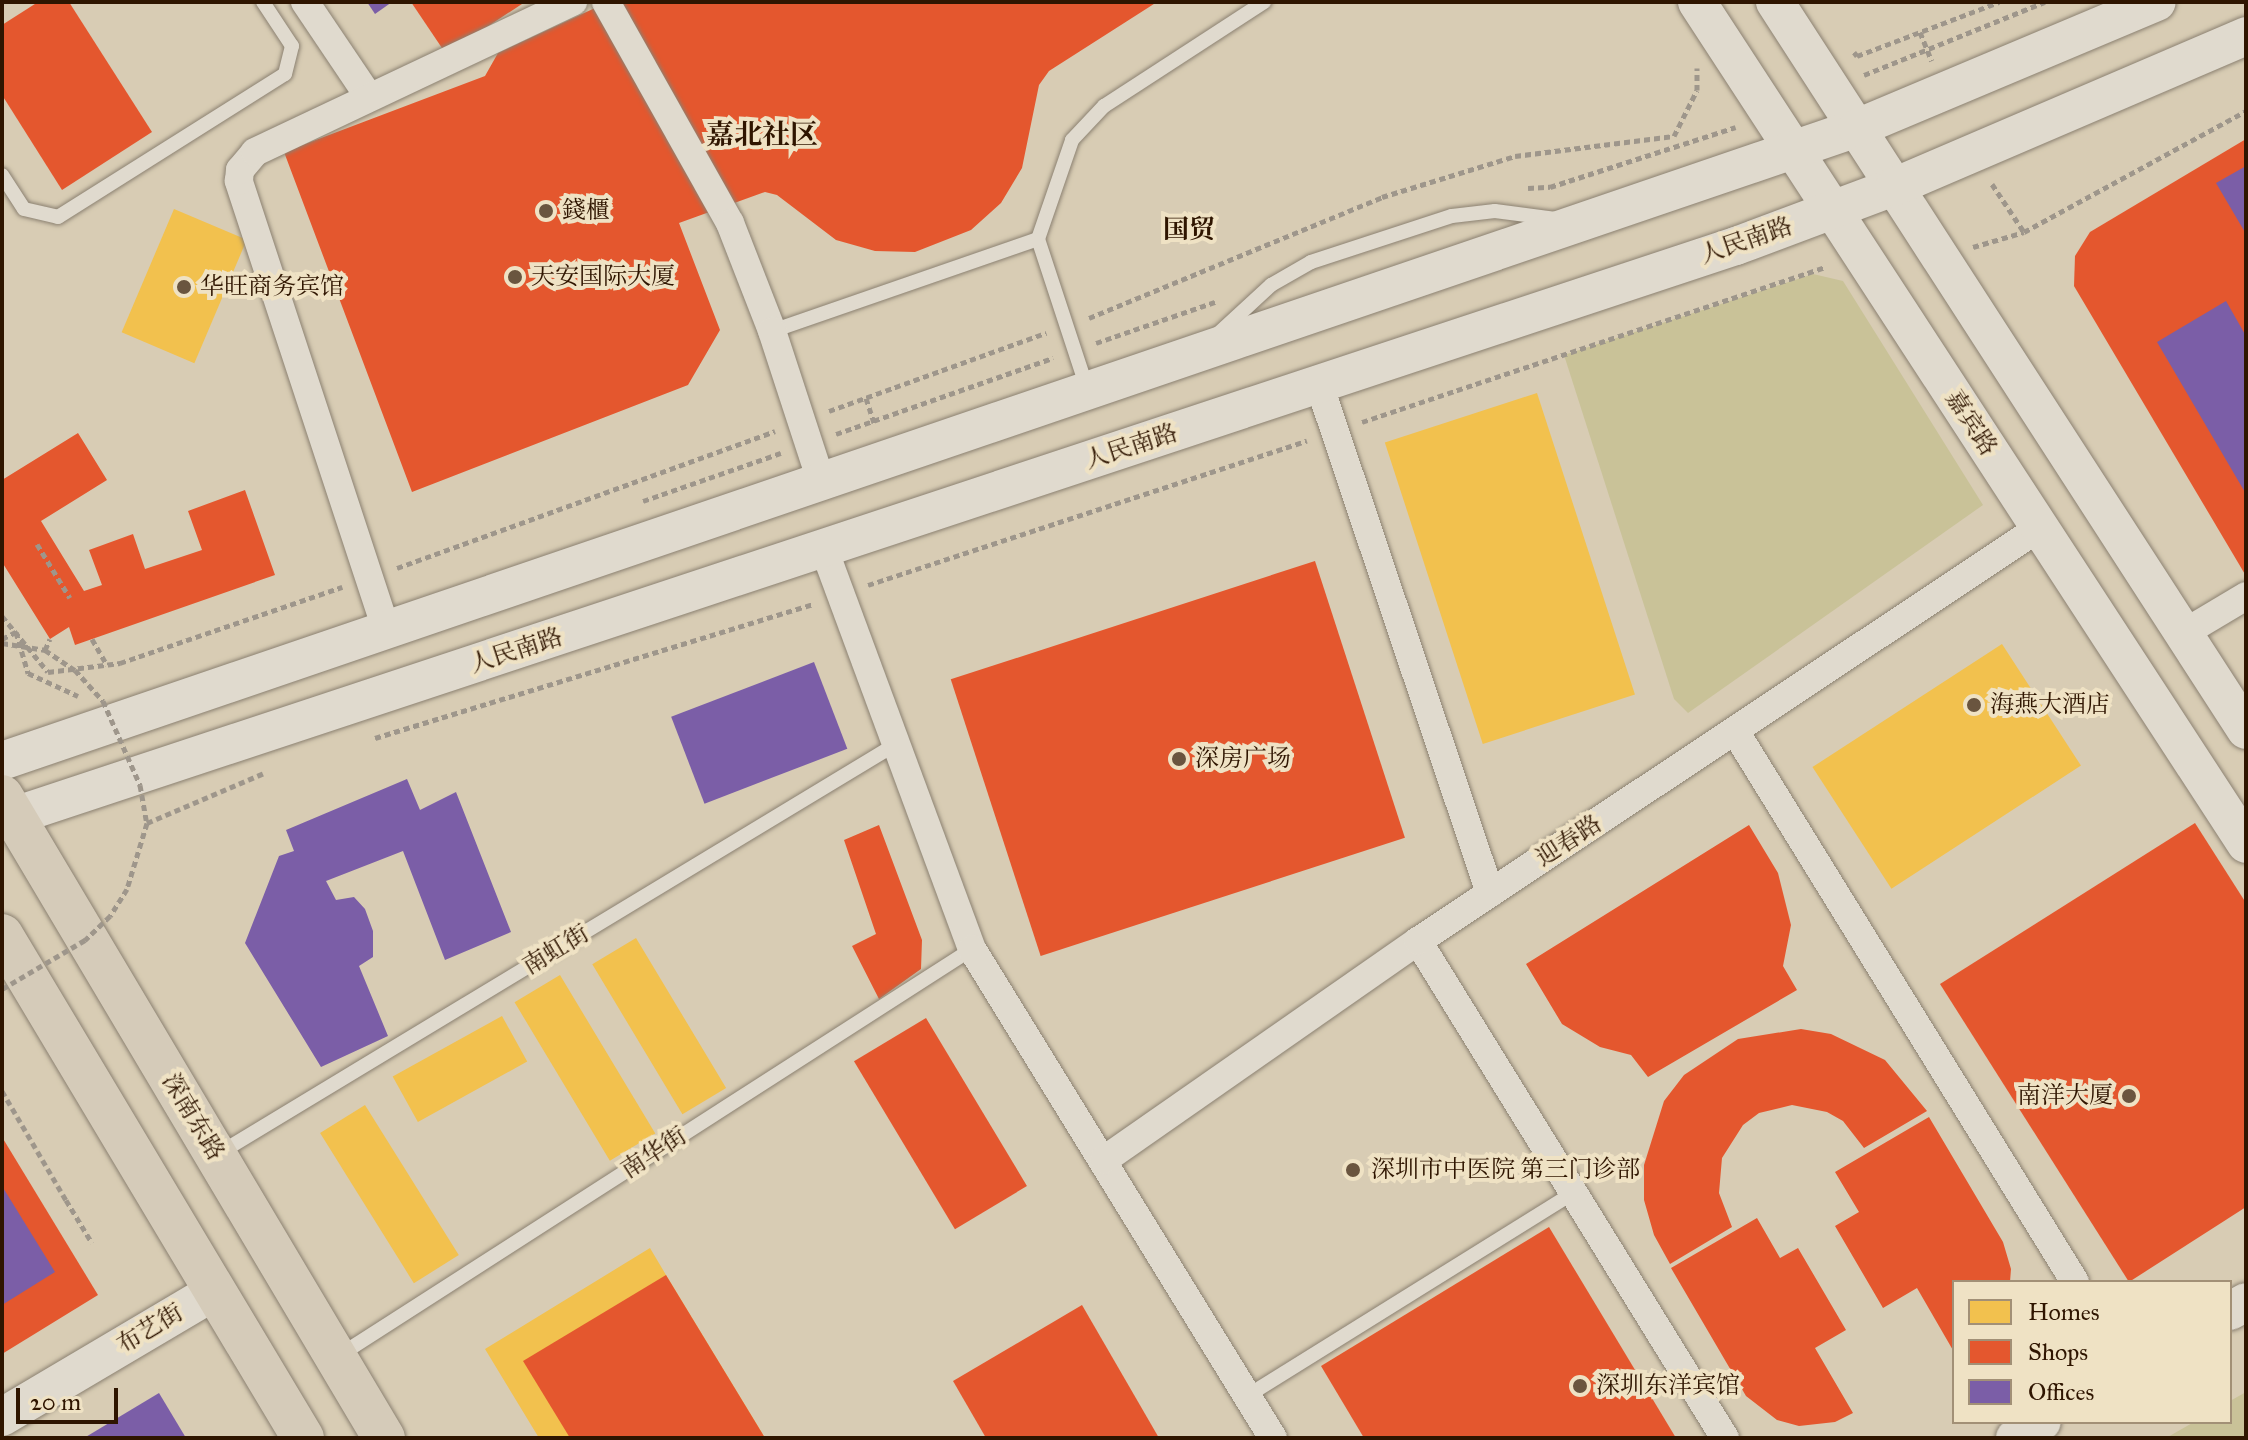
<!DOCTYPE html>
<meta charset="utf-8">
<style>
body{margin:0}
#map{position:relative;width:2248px;height:1440px;overflow:hidden;background:#d8ccb4;font-family:"IM FELL Great Primer","Noto Serif SC",serif}
div>[style]{position:absolute}
.green>*{inset:0;background:#c9c298}
.homes>*{inset:0;background:#f2c14e;transform-origin:0 0}
.shops>*{inset:0;background:#e4572e;transform-origin:0 0}
.offices>*{inset:0;background:#7b5ea7;transform-origin:0 0}
.path>*{height:5px;margin-top:-2.5px;transform-origin:0;background:repeating-linear-gradient(90deg,#9e968b 0 6px,transparent 0 10px)}
.roads{filter:drop-shadow(0 0 2px #8b8171) drop-shadow(0 0 2px #8b8171)}
.lane>*{height:14px;margin:-7px;padding:0 7px;transform-origin:7px;border-radius:7px;background:#e0dace}
.street>*{height:28px;margin:-14px;padding:0 14px;transform-origin:14px;border-radius:14px;background:#e0dace}
.secondary>*{height:38px;margin:-19px;padding:0 19px;transform-origin:19px;border-radius:19px;background:#e0dace}
.primary>*{height:42px;margin:-21px;padding:0 21px;transform-origin:21px;border-radius:21px;background:#d5cbb9}
.path-bridge>*{height:5px;margin-top:-2.5px;transform-origin:0;background:repeating-linear-gradient(90deg,#9e968b 0 6px,transparent 0 10px)}
.dots>*{width:22px;height:22px;translate:-50% -50%;box-sizing:border-box;border:4px solid #efe2c4;border-radius:50%}
span{translate:-50% -50%;white-space:nowrap;text-align:center;line-height:1.15;-webkit-text-stroke:8px #efe2c4;paint-order:stroke}
.poi-label{font-size:24px;color:#2f1500}
.left{translate:0 -50%;text-align:left}
.right{translate:-100% -50%;text-align:right}
.street-label{font-size:24px;color:#2f1500}
.neighbourhood-label{font-size:26px;color:#2f1500;font-weight:700}
.quarter-label{font-size:28px;color:#2f1500;font-weight:700}
.frame{position:absolute;inset:0;border:4px solid #2f1500;pointer-events:none}
.legend{position:absolute;left:1952px;top:1280px;width:280px;height:144px;box-sizing:border-box;background:#efe2c4;border:2px solid #a29076;margin:0;padding:10px 14px;list-style:none;font-size:24px;color:#2f1500}
.legend li{display:flex;align-items:center;gap:16px;height:40px}
.legend b{width:40px;border:2px solid #a29076}
.scale{position:absolute;left:16px;top:1388px;width:102px;height:36px;box-sizing:border-box;border:4px solid #2f1500;border-top:0;padding-left:10px;font-size:24px;line-height:28px;white-space:nowrap;color:#2f1500;-webkit-text-stroke:6px #efe2c4;paint-order:stroke}
</style>
<div id="map">
<div class="green">
<div style="clip-path:polygon(1813px 274px,1843px 281px,1983px 505px,1688px 713px,1674px 699px,1564px 355px)"></div>
<div style="clip-path:polygon(2246px 1392px,2246px 1438px,2166px 1438px,2194px 1422px,2230px 1422px,2230px 1401px)"></div>
</div>
<div class="homes">
<div style="left:174px;top:209px;width:79px;height:134px;rotate:23deg"></div>
<div style="left:1537px;top:393px;width:317px;height:160px;rotate:72deg"></div>
<div style="left:2002px;top:644px;width:145px;height:226px;rotate:57deg"></div>
<div style="left:636px;top:938px;width:175px;height:51px;rotate:59deg"></div>
<div style="left:560px;top:975px;width:185px;height:53px;rotate:59deg"></div>
<div style="left:502px;top:1016px;width:52px;height:125px;rotate:61deg"></div>
<div style="left:365px;top:1105px;width:177px;height:53px;rotate:58deg"></div>
<div style="clip-path:polygon(650px 1248px,666px 1275px,765px 1438px,539px 1438px,485px 1349px)"></div>
</div>
<div class="shops">
<div style="clip-path:polygon(38px 2px,69px 2px,152px 132px,62px 190px,2px 95px,2px 25px)"></div>
<div style="clip-path:polygon(411px 2px,525px 2px,446px 54px)"></div>
<div style="clip-path:polygon(608px 2px,1157px 2px,1049px 71px,1039px 85px,1022px 168px,1001px 203px,971px 230px,915px 252px,875px 251px,836px 240px,777px 195px,765px 192px,679px 223px,720px 330px,688px 385px,412px 492px,284px 152px,485px 76px,498px 53px)"></div>
<div style="clip-path:polygon(2246px 139px,2246px 576px,2074px 286px,2075px 256px,2090px 232px)"></div>
<div style="clip-path:polygon(78px 433px,107px 480px,41px 521px,84px 591px,102px 585px,89px 550px,133px 534px,145px 569px,202px 550px,188px 511px,245px 490px,275px 575px,75px 645px,69px 627px,50px 639px,2px 562px,2px 480px)"></div>
<div style="left:1315px;top:561px;width:291px;height:383px;rotate:72deg"></div>
<div style="clip-path:polygon(2195px 823px,2246px 903px,2246px 1207px,2129px 1282px,1940px 984px)"></div>
<div style="clip-path:polygon(879px 825px,922px 940px,921px 969px,879px 999px,852px 946px,876px 934px,844px 840px)"></div>
<div style="clip-path:polygon(1749px 825px,1778px 873px,1791px 925px,1783px 966px,1797px 990px,1648px 1077px,1631px 1055px,1600px 1047px,1562px 1024px,1526px 964px)"></div>
<div style="left:926px;top:1018px;width:196px;height:84px;rotate:59deg"></div>
<div style="clip-path:polygon(1801px 1029px,1831px 1034px,1885px 1060px,1927px 1111px,1864px 1148px,1843px 1121px,1827px 1112px,1792px 1105px,1759px 1113px,1743px 1125px,1722px 1158px,1719px 1193px,1732px 1227px,1670px 1264px,1654px 1235px,1644px 1200px,1644px 1165px,1664px 1101px,1684px 1075px,1738px 1039px)"></div>
<div style="clip-path:polygon(1929px 1117px,2003px 1242px,2011px 1269px,2010px 1282px,1954px 1282px,1954px 1352px,1917px 1288px,1883px 1308px,1835px 1226px,1859px 1212px,1835px 1172px)"></div>
<div style="clip-path:polygon(2px 1137px,98px 1295px,2px 1354px)"></div>
<div style="clip-path:polygon(1757px 1218px,1780px 1258px,1798px 1248px,1846px 1330px,1815px 1348px,1853px 1413px,1835px 1422px,1799px 1426px,1777px 1420px,1746px 1396px,1671px 1268px)"></div>
<div style="clip-path:polygon(1549px 1227px,1676px 1438px,1364px 1438px,1321px 1366px)"></div>
<div style="clip-path:polygon(666px 1275px,765px 1438px,570px 1438px,523px 1361px)"></div>
<div style="clip-path:polygon(1082px 1305px,1159px 1438px,986px 1438px,953px 1381px)"></div>
</div>
<div class="offices">
<div style="clip-path:polygon(367px 2px,392px 2px,375px 14px)"></div>
<div style="clip-path:polygon(2246px 166px,2246px 234px,2216px 183px)"></div>
<div style="clip-path:polygon(2226px 301px,2246px 336px,2246px 494px,2157px 342px)"></div>
<div style="left:814px;top:662px;width:93px;height:153px;rotate:69deg"></div>
<div style="clip-path:polygon(407px 779px,420px 810px,456px 792px,511px 932px,445px 960px,403px 851px,326px 881px,336px 900px,354px 897px,365px 909px,373px 931px,373px 957px,359px 966px,388px 1036px,321px 1067px,245px 943px,279px 856px,294px 851px,286px 830px)"></div>
<div style="clip-path:polygon(2px 1186px,55px 1272px,2px 1305px)"></div>
<div style="clip-path:polygon(159px 1393px,186px 1438px,84px 1438px)"></div>
</div>
<div class="path">
<div style="left:1920px;top:32px;width:31px;rotate:68deg"></div>
<div style="left:1854px;top:52px;width:5px;rotate:53deg"></div>
<div style="left:1857px;top:56px;width:152px;rotate:-20.8deg"></div>
<div style="left:1864px;top:75px;width:195px;rotate:-22deg"></div>
<div style="left:1992px;top:184px;width:58px;rotate:56.3deg"></div>
<div style="left:1528px;top:188px;width:22px;rotate:-3deg"></div>
<div style="left:1550px;top:187px;width:195px;rotate:-17.9deg"></div>
<div style="left:1973px;top:247px;width:53px;rotate:-16.4deg"></div>
<div style="left:2024px;top:232px;width:253px;rotate:-28.6deg"></div>
<div style="left:1089px;top:318px;width:317px;rotate:-22.4deg"></div>
<div style="left:1382px;top:197px;width:139px;rotate:-17.1deg"></div>
<div style="left:1515px;top:156px;width:160px;rotate:-7.2deg"></div>
<div style="left:1674px;top:136px;width:51px;rotate:-63.4deg"></div>
<div style="left:1697px;top:90px;width:22px;rotate:-90deg"></div>
<div style="left:1096px;top:343px;width:126px;rotate:-19deg"></div>
<div style="left:866px;top:398px;width:26px;rotate:72deg"></div>
<div style="left:829px;top:411px;width:231px;rotate:-19.8deg"></div>
<div style="left:1362px;top:422px;width:489px;rotate:-18.5deg"></div>
<div style="left:836px;top:434px;width:230px;rotate:-19.3deg"></div>
<div style="left:643px;top:501px;width:146px;rotate:-19.2deg"></div>
<div style="left:37px;top:544px;width:63px;rotate:58.6deg"></div>
<div style="left:397px;top:568px;width:402px;rotate:-19.9deg"></div>
<div style="left:868px;top:585px;width:462px;rotate:-18.2deg"></div>
<div style="left:2px;top:616px;width:72px;rotate:50.6deg"></div>
<div style="left:48px;top:672px;width:73px;rotate:-7.1deg"></div>
<div style="left:120px;top:663px;width:235px;rotate:-18.9deg"></div>
<div style="left:2px;top:639px;width:16px;rotate:-27deg"></div>
<div style="left:16px;top:632px;width:43px;rotate:73.7deg"></div>
<div style="left:28px;top:673px;width:55px;rotate:24.7deg"></div>
<div style="left:92px;top:639px;width:30px;rotate:60deg"></div>
<div style="left:45px;top:650px;width:12px;rotate:-66deg"></div>
<div style="left:375px;top:738px;width:458px;rotate:-17deg"></div>
<div style="left:66px;top:1200px;width:50px;rotate:58.8deg"></div>
</div>
<div class="roads">
<div class="lane">
<div style="left:2px;top:175px;width:40px;rotate:57.1deg"></div>
<div style="left:24px;top:209px;width:35px;rotate:13deg"></div>
<div style="left:58px;top:217px;width:268px;rotate:-32.2deg"></div>
<div style="left:285px;top:74px;width:29px;rotate:-76deg"></div>
<div style="left:292px;top:46px;width:53px;rotate:-123.4deg"></div>
<div style="left:772px;top:331px;width:281px;rotate:-19.1deg"></div>
<div style="left:1219px;top:333px;width:71px;rotate:-42.7deg"></div>
<div style="left:1271px;top:285px;width:46px;rotate:-29.9deg"></div>
<div style="left:1311px;top:262px;width:148px;rotate:-18.1deg"></div>
<div style="left:1452px;top:216px;width:43px;rotate:-6.6deg"></div>
<div style="left:1495px;top:211px;width:63px;rotate:7.4deg"></div>
<div style="left:1087px;top:388px;width:157px;rotate:-108.2deg"></div>
<div style="left:1038px;top:239px;width:105px;rotate:-71deg"></div>
<div style="left:1072px;top:140px;width:47px;rotate:-46.7deg"></div>
<div style="left:1104px;top:106px;width:191px;rotate:-33deg"></div>
<div style="left:218px;top:1154px;width:792px;rotate:-31.16deg"></div>
<div style="left:340px;top:1355px;width:751px;rotate:-32.72deg"></div>
<div style="left:1247px;top:1396px;width:383px;rotate:-31.9deg"></div>
</div>
<div class="street">
<div style="left:305px;top:2px;width:115px;rotate:56deg"></div>
<div style="left:606px;top:2px;width:253px;rotate:60.7deg"></div>
<div style="left:730px;top:223px;width:116px;rotate:68.7deg"></div>
<div style="left:772px;top:331px;width:158px;rotate:71.9deg"></div>
<div style="left:1319px;top:384px;width:537px;rotate:71.43deg"></div>
<div style="left:824px;top:549px;width:427px;rotate:69.7deg"></div>
<div style="left:972px;top:949px;width:574px;rotate:58.39deg"></div>
<div style="left:386px;top:629px;width:472px;rotate:-108.2deg"></div>
<div style="left:239px;top:181px;width:11px;rotate:-85deg"></div>
<div style="left:240px;top:170px;width:23px;rotate:-50deg"></div>
<div style="left:255px;top:152px;width:352px;rotate:-25.3deg"></div>
<div style="left:2184px;top:633px;width:72px;rotate:-30.8deg"></div>
<div style="left:1735px;top:731px;width:647px;rotate:58.32deg"></div>
<div style="left:1418px;top:941px;width:584px;rotate:58.3deg"></div>
<div style="left:1104px;top:1160px;width:383px;rotate:-34.9deg"></div>
<div style="left:1418px;top:941px;width:746px;rotate:-33.63deg"></div>
</div>
<div class="secondary">
<div style="left:1697px;top:2px;width:1005px;rotate:56.89deg"></div>
<div style="left:1775px;top:2px;width:867px;rotate:57.1deg"></div>
<div style="left:2px;top:761px;width:1960px;rotate:-18.84deg"></div>
<div style="left:1857px;top:128px;width:325px;rotate:-22.8deg"></div>
<div style="left:2px;top:820px;width:1827px;rotate:-18.32deg"></div>
<div style="left:1736px;top:246px;width:169px;rotate:-20.5deg"></div>
<div style="left:1894px;top:187px;width:383px;rotate:-23.2deg"></div>
<div style="left:2230px;top:1311px;width:18px;rotate:-29deg"></div>
<div style="left:2px;top:1417px;width:247px;rotate:-30.6deg"></div>
<div style="left:2015px;top:1438px;width:31px;rotate:-31deg"></div>
</div>
<div class="primary">
<div style="left:2px;top:796px;width:747px;rotate:59.25deg"></div>
<div style="left:2px;top:935px;width:586px;rotate:59.1deg"></div>
</div>
</div>
<div class="path-bridge">
<div style="left:2px;top:643px;width:44px;rotate:9.2deg"></div>
<div style="left:45px;top:650px;width:36px;rotate:34deg"></div>
<div style="left:75px;top:670px;width:42px;rotate:47.9deg"></div>
<div style="left:103px;top:701px;width:92px;rotate:66.2deg"></div>
<div style="left:140px;top:785px;width:39px;rotate:80deg"></div>
<div style="left:147px;top:823px;width:69px;rotate:106.9deg"></div>
<div style="left:127px;top:889px;width:32px;rotate:122deg"></div>
<div style="left:110px;top:916px;width:35px;rotate:136deg"></div>
<div style="left:85px;top:940px;width:96px;rotate:149.4deg"></div>
<div style="left:147px;top:823px;width:127px;rotate:-23.1deg"></div>
<div style="left:2px;top:1091px;width:126px;rotate:59.6deg"></div>
</div>
<div class="dots">
<div style="left:546px;top:211px;background:#6a553f"></div>
<div style="left:515px;top:277px;background:#6a553f"></div>
<div style="left:184px;top:287px;background:#6a553f"></div>
<div style="left:1974px;top:705px;background:#6a553f"></div>
<div style="left:1179px;top:759px;background:#6a553f"></div>
<div style="left:2129px;top:1096px;background:#6a553f"></div>
<div style="left:1353px;top:1170px;background:#6a553f"></div>
<div style="left:1580px;top:1386px;background:#6a553f"></div>
</div>
<div class="poi-label">
<span class="left" style="left:562px;top:211px">錢櫃</span>
<span class="left" style="left:531px;top:277px">天安国际大厦</span>
<span class="left" style="left:200px;top:287px">华旺商务宾馆</span>
<span class="left" style="left:1990px;top:705px">海燕大酒店</span>
<span class="left" style="left:1195px;top:759px">深房广场</span>
<span class="right" style="left:2113px;top:1096px">南洋大厦</span>
<span class="left" style="left:1371px;top:1170px">深圳市中医院 第三门诊部</span>
<span class="left" style="left:1596px;top:1386px">深圳东洋宾馆</span>
</div>
<div class="street-label">
<span style="left:1746px;top:241px;rotate:-19deg">人民南路</span>
<span style="left:1971px;top:423px;rotate:57deg">嘉宾路</span>
<span style="left:1131px;top:447px;rotate:-18deg">人民南路</span>
<span style="left:516px;top:651px;rotate:-18deg">人民南路</span>
<span style="left:1569px;top:841px;rotate:-33deg">迎春路</span>
<span style="left:556px;top:950px;rotate:-31deg">南虹街</span>
<span style="left:193px;top:1117px;rotate:59deg">深南东路</span>
<span style="left:654px;top:1153px;rotate:-33deg">南华街</span>
<span style="left:150px;top:1329px;rotate:-31deg">布艺街</span>
</div>
<div class="neighbourhood-label">
<span style="left:1189px;top:230px">国贸</span>
</div>
<div class="quarter-label">
<span style="left:762px;top:135px">嘉北社区</span>
</div>
<div class="frame"></div>
<ul class="legend">
<li><b style="height:22px;background:#f2c14e"></b>Homes</li>
<li><b style="height:22px;background:#e4572e"></b>Shops</li>
<li><b style="height:22px;background:#7b5ea7"></b>Offices</li>
</ul>
<div class="scale">20 m</div>
</div>
